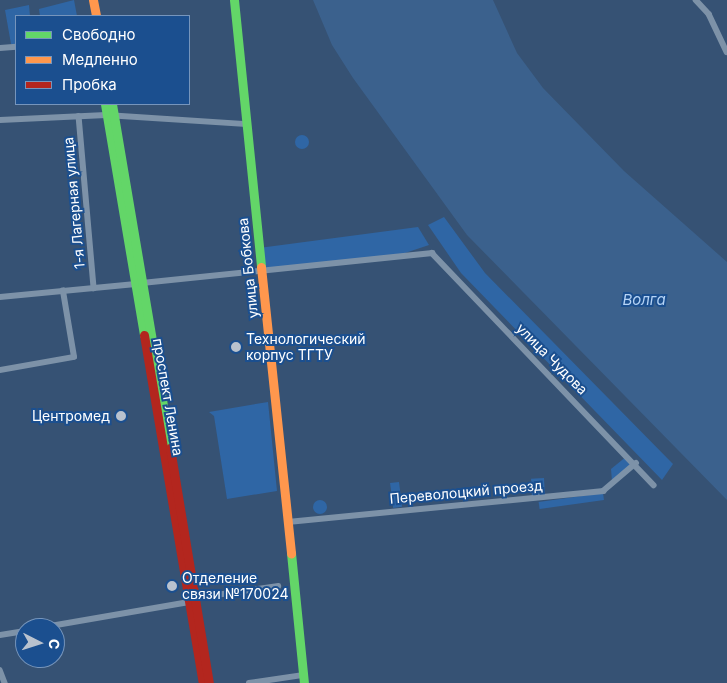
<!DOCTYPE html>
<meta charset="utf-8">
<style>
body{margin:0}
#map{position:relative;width:727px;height:683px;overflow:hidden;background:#365274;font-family:Inter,sans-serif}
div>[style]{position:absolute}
.green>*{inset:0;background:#2f66a5;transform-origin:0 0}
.round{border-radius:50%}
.water>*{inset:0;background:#3b618d}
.street>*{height:5.5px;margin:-2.75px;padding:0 2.75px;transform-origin:2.75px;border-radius:2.75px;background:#7d92a8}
.fast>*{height:9px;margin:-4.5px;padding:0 4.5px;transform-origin:4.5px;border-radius:4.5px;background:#63d668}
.slow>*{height:9px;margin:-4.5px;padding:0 4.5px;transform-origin:4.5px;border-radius:4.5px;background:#ff974d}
.jam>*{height:9px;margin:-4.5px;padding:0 4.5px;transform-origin:4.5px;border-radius:4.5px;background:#b3261e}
.dots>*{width:14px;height:14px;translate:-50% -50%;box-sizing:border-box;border:2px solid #1b4f8f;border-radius:50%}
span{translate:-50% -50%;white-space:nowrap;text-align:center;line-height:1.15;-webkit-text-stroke:4px #1b4f8f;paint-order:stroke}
.street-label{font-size:14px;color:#fff}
.poi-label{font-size:14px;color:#fff}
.left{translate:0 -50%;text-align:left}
.right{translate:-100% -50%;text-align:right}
.water-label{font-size:15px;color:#b5d3f5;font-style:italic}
.legend{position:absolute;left:15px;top:15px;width:175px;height:90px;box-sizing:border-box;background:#1b4f8f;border:1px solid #7695bc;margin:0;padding:6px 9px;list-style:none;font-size:15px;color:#fff}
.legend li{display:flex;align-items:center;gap:10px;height:25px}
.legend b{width:25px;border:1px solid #7695bc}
.north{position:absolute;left:15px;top:618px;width:50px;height:50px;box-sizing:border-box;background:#1b4f8f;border:1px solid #7695bc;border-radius:50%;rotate:95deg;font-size:14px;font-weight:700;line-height:20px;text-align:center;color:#fff}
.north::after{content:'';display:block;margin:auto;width:18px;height:22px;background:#b9c2ce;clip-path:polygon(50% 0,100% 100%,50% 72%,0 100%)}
</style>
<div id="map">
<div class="green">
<div style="clip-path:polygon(74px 0,77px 16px,40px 16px,39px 9px)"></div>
<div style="clip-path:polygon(29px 5px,30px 16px,16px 16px,16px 44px,11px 44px,5px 10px)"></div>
<div class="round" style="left:295px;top:135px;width:14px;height:14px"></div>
<div style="clip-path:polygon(444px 217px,485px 273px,673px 464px,662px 480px,461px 273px,428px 225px)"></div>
<div style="clip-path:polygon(418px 227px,429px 245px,396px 256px,262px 270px,259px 248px)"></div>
<div style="clip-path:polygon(268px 402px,277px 491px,227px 499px,214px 416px,209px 412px)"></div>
<div style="clip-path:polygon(627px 456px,633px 463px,612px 481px,611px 469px)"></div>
<div style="left:544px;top:478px;width:17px;height:13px;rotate:87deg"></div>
<div style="left:399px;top:482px;width:25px;height:9px;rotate:83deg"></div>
<div style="left:603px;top:493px;width:7px;height:65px;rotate:82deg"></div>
<div class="round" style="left:313px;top:500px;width:14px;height:14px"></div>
</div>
<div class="water">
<div style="clip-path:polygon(313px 0,493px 0,517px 53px,543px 88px,624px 171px,727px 262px,727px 500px,467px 235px,353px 78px,332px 45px)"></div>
</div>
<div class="street">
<div style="left:696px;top:0;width:19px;rotate:47deg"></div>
<div style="left:709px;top:14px;width:42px;rotate:64.7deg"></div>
<div style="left:0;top:48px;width:16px;rotate:-4deg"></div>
<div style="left:79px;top:116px;width:173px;rotate:85deg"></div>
<div style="left:0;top:120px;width:106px;rotate:-2.7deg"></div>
<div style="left:106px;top:115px;width:141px;rotate:3.7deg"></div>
<div style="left:142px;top:283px;width:292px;rotate:-5.9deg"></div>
<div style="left:432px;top:253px;width:321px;rotate:46.3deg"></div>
<div style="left:0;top:297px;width:136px;rotate:-5.5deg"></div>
<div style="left:0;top:370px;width:75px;rotate:-10deg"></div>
<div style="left:74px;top:357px;width:67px;rotate:-99.5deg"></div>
<div style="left:288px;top:522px;width:317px;rotate:-5.6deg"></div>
<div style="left:603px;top:491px;width:43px;rotate:-40.3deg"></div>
<div style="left:195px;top:598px;width:84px;rotate:-8.2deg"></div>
<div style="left:39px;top:628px;width:152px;rotate:-9.8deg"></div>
<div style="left:0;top:635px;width:25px;rotate:-9deg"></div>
<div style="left:0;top:670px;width:14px;rotate:69deg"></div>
<div style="left:249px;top:683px;width:55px;rotate:-8.4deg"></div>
</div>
<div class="fast">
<div style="left:234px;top:0;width:268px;rotate:84.2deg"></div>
<div style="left:105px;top:104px;width:234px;rotate:80.4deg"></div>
<div style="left:112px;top:104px;width:349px;rotate:80.4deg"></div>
<div style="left:291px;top:553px;width:131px;rotate:84.3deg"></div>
</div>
<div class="slow">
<div style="left:93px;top:0;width:16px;rotate:79deg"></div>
<div style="left:261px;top:267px;width:288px;rotate:84deg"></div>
</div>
<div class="jam">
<div style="left:144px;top:335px;width:353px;rotate:80.4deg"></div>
<div style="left:170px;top:448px;width:238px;rotate:80.6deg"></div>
</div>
<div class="dots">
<div style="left:236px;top:347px;background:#b9c2ce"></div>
<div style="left:121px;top:416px;background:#b9c2ce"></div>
<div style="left:172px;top:586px;background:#b9c2ce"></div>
</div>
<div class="street-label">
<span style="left:74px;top:203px;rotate:-95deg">1-я Лагерная улица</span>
<span style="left:248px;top:268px;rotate:-96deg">улица Бобкова</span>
<span style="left:552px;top:359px;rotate:45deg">улица Чудова</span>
<span style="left:168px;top:397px;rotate:80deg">проспект Ленина</span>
<span style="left:466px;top:492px;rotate:-5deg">Переволоцкий проезд</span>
</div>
<div class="poi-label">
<span class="left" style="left:246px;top:347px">Технологический<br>корпус ТГТУ</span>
<span class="right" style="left:110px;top:416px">Центромед</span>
<span class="left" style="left:182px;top:586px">Отделение<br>связи №170024</span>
</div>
<div class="water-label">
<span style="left:644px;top:300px">Волга</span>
</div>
<ul class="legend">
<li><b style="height:6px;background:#63d668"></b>Свободно</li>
<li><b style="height:6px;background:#ff974d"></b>Медленно</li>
<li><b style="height:6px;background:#b3261e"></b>Пробка</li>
</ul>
<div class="north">С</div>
</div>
